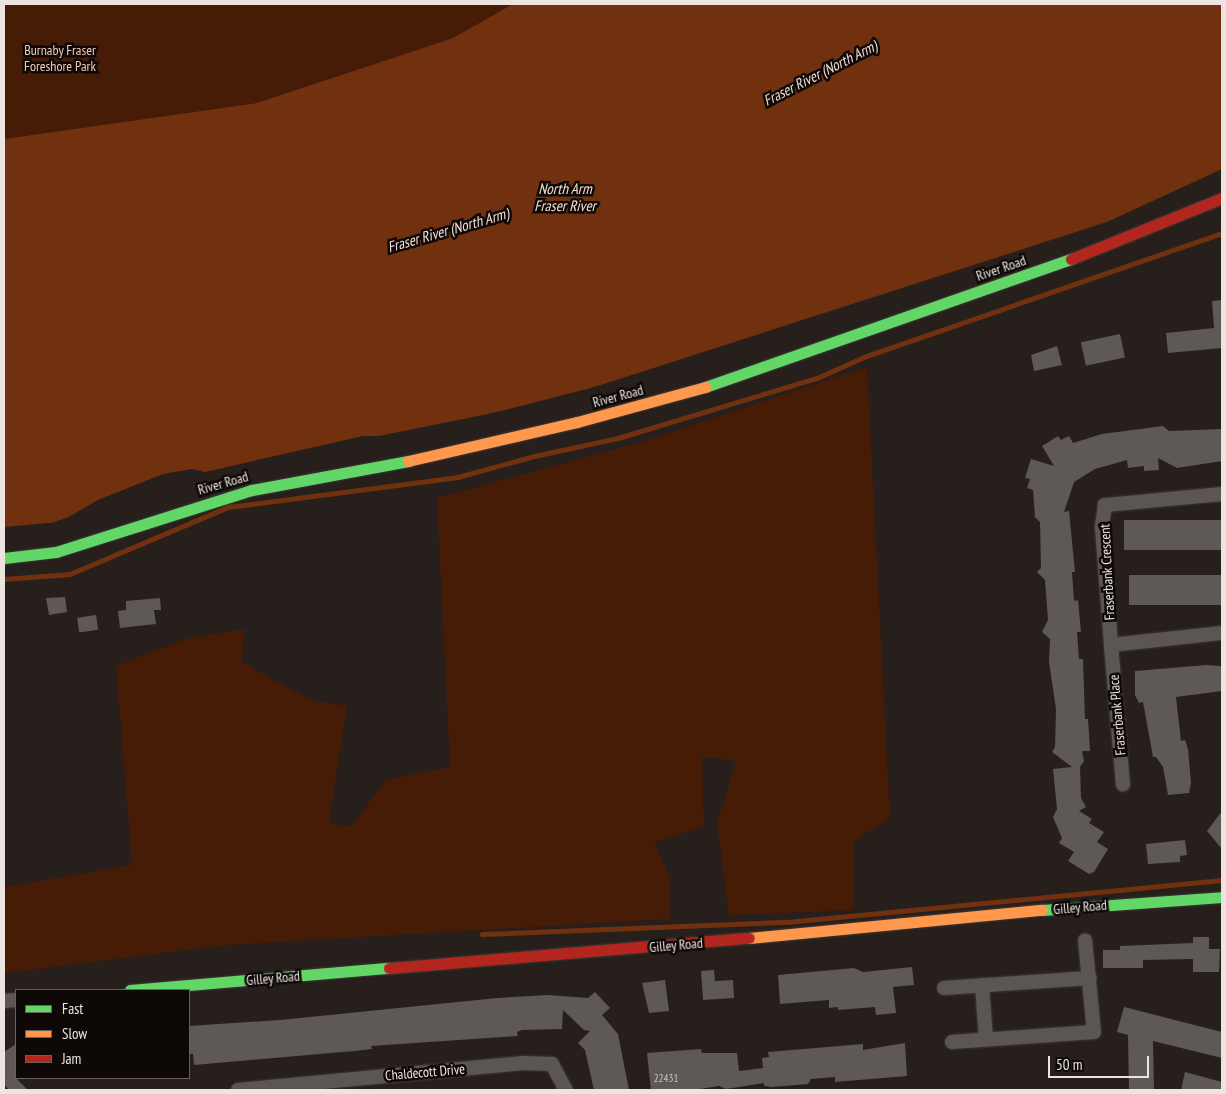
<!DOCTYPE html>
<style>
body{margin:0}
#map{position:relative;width:1226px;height:1094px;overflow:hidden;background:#261f1c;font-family:"PT Sans Narrow",sans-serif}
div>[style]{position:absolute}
.green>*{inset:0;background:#461c07}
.water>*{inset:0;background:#72310e}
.pier>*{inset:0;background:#261f1c}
.stream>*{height:4.5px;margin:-2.25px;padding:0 2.25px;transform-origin:2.25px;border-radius:2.25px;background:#72310e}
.building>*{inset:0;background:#5e5856;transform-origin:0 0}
.roads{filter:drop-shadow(0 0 1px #3e3937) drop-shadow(0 0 1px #3e3937)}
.street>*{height:14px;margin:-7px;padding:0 7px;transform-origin:7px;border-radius:7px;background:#5b5653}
.fast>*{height:11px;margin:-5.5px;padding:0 5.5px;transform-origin:5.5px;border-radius:5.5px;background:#63d668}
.slow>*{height:11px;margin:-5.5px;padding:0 5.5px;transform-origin:5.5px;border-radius:5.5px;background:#ff974d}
.jam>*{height:11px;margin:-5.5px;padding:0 5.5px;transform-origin:5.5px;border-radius:5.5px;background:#b3261e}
span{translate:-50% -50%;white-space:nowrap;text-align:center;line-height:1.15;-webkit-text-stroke:5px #0e0907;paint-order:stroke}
.number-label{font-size:11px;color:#c8c1be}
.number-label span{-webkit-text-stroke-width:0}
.park-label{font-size:14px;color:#f6cab8}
.street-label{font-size:14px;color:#ece4e0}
.water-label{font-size:15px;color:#f5ded5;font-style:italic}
.frame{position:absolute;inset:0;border:5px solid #ece4e0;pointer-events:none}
.legend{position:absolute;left:15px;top:989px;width:175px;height:90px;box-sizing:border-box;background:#0e0907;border:1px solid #67615e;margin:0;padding:6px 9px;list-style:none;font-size:15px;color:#ece4e0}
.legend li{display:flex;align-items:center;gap:10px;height:25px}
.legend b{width:25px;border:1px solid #67615e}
.scale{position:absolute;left:1048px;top:1056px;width:101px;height:22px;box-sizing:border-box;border:2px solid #ece4e0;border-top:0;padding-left:6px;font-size:15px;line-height:18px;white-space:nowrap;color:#ece4e0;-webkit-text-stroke:4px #0e0907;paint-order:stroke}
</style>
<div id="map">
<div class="green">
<div style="clip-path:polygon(4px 4px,513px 4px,454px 38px,257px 103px,4px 139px)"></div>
<div style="clip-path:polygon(867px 367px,890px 818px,854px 841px,853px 910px,729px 915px,717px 824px,736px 761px,702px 757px,704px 827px,654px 842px,669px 876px,669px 919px,227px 945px,4px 973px,4px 887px,132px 865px,116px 666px,185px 639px,244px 629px,242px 662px,311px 700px,347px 706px,329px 823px,351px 827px,386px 780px,450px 767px,437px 498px,638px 443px)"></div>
</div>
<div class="water">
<div style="clip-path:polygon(513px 4px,1222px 4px,1222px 175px,1091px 234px,988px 265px,750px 347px,482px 416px,123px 497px,19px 535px,4px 535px,4px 139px,257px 103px,453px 38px)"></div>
</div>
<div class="pier">
<div style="clip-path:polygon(1222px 169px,1222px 177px,1092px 236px,989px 267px,751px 349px,551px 401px,1107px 222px)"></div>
<div style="clip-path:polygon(542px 403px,123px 500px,20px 538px,4px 537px,4px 527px,60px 522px,98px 500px,163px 474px,192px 469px,205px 472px,363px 436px,379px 436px)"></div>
</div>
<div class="stream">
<div style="left:4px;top:579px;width:66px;rotate:-4.3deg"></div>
<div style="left:70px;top:574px;width:172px;rotate:-23deg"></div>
<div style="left:228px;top:507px;width:232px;rotate:-7.4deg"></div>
<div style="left:458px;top:477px;width:79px;rotate:-15.4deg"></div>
<div style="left:534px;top:456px;width:86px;rotate:-12.1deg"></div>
<div style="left:618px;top:438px;width:208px;rotate:-16.8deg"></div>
<div style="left:817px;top:378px;width:51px;rotate:-24.1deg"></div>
<div style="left:864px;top:357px;width:379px;rotate:-19.1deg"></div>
<div style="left:482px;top:934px;width:305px;rotate:-2.3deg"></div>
<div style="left:787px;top:922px;width:437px;rotate:-5.5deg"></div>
</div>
<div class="building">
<div style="clip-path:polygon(1222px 300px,1222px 348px,1168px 353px,1166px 333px,1214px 328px,1212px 301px)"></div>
<div style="left:1120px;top:334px;width:24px;height:40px;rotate:78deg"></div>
<div style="clip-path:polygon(1057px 346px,1062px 365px,1034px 371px,1031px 355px)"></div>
<div style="clip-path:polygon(1163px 426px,1169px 431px,1222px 429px,1222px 461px,1177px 468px,1158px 458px,1159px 470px,1144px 471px,1144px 466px,1128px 468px,1127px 460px,1095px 469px,1074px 482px,1064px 512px,1069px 511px,1075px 572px,1072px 572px,1074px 601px,1078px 600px,1081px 632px,1077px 632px,1079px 659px,1083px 659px,1085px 719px,1088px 719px,1089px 734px,1090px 751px,1082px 751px,1084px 761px,1080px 767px,1081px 798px,1086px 807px,1079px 811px,1092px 819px,1089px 823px,1104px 832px,1097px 842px,1108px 849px,1094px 872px,1089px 874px,1068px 861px,1074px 852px,1059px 843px,1062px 838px,1053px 817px,1057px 809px,1053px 769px,1072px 767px,1052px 752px,1055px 747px,1056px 709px,1049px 662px,1050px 639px,1042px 632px,1048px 620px,1045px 580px,1037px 572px,1041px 568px,1040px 522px,1035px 517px,1033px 490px,1027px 488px,1030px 479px,1025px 478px,1031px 459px,1054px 466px,1042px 446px,1058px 436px,1061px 440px,1069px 436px,1073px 443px,1102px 434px)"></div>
<div style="left:1222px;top:520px;width:30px;height:98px;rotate:90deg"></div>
<div style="left:1222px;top:575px;width:30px;height:93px;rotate:90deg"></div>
<div style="clip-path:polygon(65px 597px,67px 612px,49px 615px,46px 598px)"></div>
<div style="clip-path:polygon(160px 598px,161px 610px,154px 610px,156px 624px,120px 628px,118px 611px,126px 610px,126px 601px)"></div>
<div style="left:96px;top:615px;width:15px;height:19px;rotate:82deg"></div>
<div style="clip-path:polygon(1206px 665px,1221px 666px,1222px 691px,1176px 697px,1181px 741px,1185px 740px,1188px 749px,1191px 783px,1189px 793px,1168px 795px,1163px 767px,1156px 757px,1153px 757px,1143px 702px,1139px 703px,1135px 695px,1135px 671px)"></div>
<div style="clip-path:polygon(1222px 811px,1222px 849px,1207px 831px)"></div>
<div style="clip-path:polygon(1185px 840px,1187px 855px,1180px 856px,1180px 862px,1148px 864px,1146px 844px)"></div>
<div style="clip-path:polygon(1193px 937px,1209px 937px,1209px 949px,1220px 949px,1219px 972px,1193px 972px,1193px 959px,1143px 960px,1143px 968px,1103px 968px,1103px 950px,1120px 950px,1120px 946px,1193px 943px)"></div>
<div style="clip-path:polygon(912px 967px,914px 985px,893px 987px,896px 1013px,876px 1015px,875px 1007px,838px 1010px,838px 1007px,829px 1008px,829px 1000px,780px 1004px,778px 975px,854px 968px,863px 972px)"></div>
<div style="clip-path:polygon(714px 970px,715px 981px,733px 980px,734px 998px,703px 1000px,701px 971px)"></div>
<div style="clip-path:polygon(665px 980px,669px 1011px,649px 1013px,642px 983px)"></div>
<div style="clip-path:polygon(595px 992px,610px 1008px,602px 1015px,618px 1034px,629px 1090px,594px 1090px,585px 1050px,578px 1043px,590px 1031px,584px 1030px,563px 1010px,562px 1029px,522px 1030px,517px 1032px,518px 1036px,371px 1046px,372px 1049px,354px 1051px,194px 1065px,193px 1054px,189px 1054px,189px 1026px,280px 1020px,497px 998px,548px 995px,588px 998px)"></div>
<div style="clip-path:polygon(1124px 1007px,1222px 1032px,1222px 1058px,1153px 1041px,1154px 1090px,1129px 1090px,1128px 1035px,1117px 1032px)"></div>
<div style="clip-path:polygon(905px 1043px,907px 1076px,835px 1082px,835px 1077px,811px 1079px,808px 1084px,772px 1087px,764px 1086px,764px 1083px,726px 1089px,719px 1086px,694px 1090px,651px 1090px,647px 1053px,701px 1049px,702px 1053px,737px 1053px,739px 1071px,763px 1068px,762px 1058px,769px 1057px,768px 1052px,863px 1044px,863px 1050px)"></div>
<div style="clip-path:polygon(16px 1044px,16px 1078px,28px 1090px,9px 1090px,4px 1084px,4px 1052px)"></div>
<div style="clip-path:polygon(1185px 1072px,1222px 1082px,1222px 1090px,1181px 1090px)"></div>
</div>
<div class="roads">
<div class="street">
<div style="left:1222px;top:494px;width:118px;rotate:174.6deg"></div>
<div style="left:1105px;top:505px;width:22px;rotate:98deg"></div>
<div style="left:1102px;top:527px;width:118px;rotate:85.6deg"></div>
<div style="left:1111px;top:645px;width:112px;rotate:-6.2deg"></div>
<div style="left:1111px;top:645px;width:140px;rotate:85.1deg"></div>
<div style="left:982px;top:985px;width:54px;rotate:85.8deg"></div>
<div style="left:944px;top:988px;width:146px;rotate:-3.9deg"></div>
<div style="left:4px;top:1001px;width:12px;rotate:-5deg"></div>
<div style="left:952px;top:1042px;width:142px;rotate:-4deg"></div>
<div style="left:1094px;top:1032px;width:92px;rotate:-95.6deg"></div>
<div style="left:238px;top:1090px;width:287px;rotate:-5.4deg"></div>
<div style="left:524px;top:1063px;width:28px;rotate:2deg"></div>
<div style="left:552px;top:1064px;width:30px;rotate:62deg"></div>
</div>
<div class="fast">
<div style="left:705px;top:387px;width:388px;rotate:-19.3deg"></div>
<div style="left:4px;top:558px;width:52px;rotate:-6.6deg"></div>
<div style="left:56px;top:552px;width:206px;rotate:-17.6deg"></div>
<div style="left:252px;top:490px;width:159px;rotate:-10.5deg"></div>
<div style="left:1042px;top:910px;width:180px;rotate:-4.1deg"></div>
<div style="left:130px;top:990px;width:260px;rotate:-4.9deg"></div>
</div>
<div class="slow">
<div style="left:408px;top:461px;width:173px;rotate:-13deg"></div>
<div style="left:577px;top:422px;width:133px;rotate:-15.3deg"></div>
<div style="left:749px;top:938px;width:294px;rotate:-5.5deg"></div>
</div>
<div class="jam">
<div style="left:1071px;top:259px;width:163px;rotate:-22deg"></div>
<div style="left:389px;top:968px;width:361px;rotate:-4.8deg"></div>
</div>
</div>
<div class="number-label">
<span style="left:666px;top:1078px">22431</span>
</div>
<div class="park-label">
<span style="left:60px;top:58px">Burnaby Fraser<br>Foreshore Park</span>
</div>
<div class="street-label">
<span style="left:1001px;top:268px;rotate:-19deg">River Road</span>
<span style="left:618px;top:396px;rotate:-15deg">River Road</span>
<span style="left:223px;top:483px;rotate:-16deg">River Road</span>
<span style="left:1107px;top:572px;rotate:-93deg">Fraserbank Crescent</span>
<span style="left:1117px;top:715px;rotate:-95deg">Fraserbank Place</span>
<span style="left:1080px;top:907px;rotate:-5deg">Gilley Road</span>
<span style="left:676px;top:945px;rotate:-5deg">Gilley Road</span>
<span style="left:273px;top:978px;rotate:-5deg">Gilley Road</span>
<span style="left:425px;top:1072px;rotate:-5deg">Chaldecott Drive</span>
</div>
<div class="water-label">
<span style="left:820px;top:73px;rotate:-27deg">Fraser River (North Arm)</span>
<span style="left:565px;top:197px">North Arm<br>Fraser River</span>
<span style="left:448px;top:230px;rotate:-16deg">Fraser River (North Arm)</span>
</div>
<div class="frame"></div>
<ul class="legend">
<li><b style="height:6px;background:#63d668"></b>Fast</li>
<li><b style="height:6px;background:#ff974d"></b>Slow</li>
<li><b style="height:6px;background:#b3261e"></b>Jam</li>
</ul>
<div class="scale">50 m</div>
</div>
